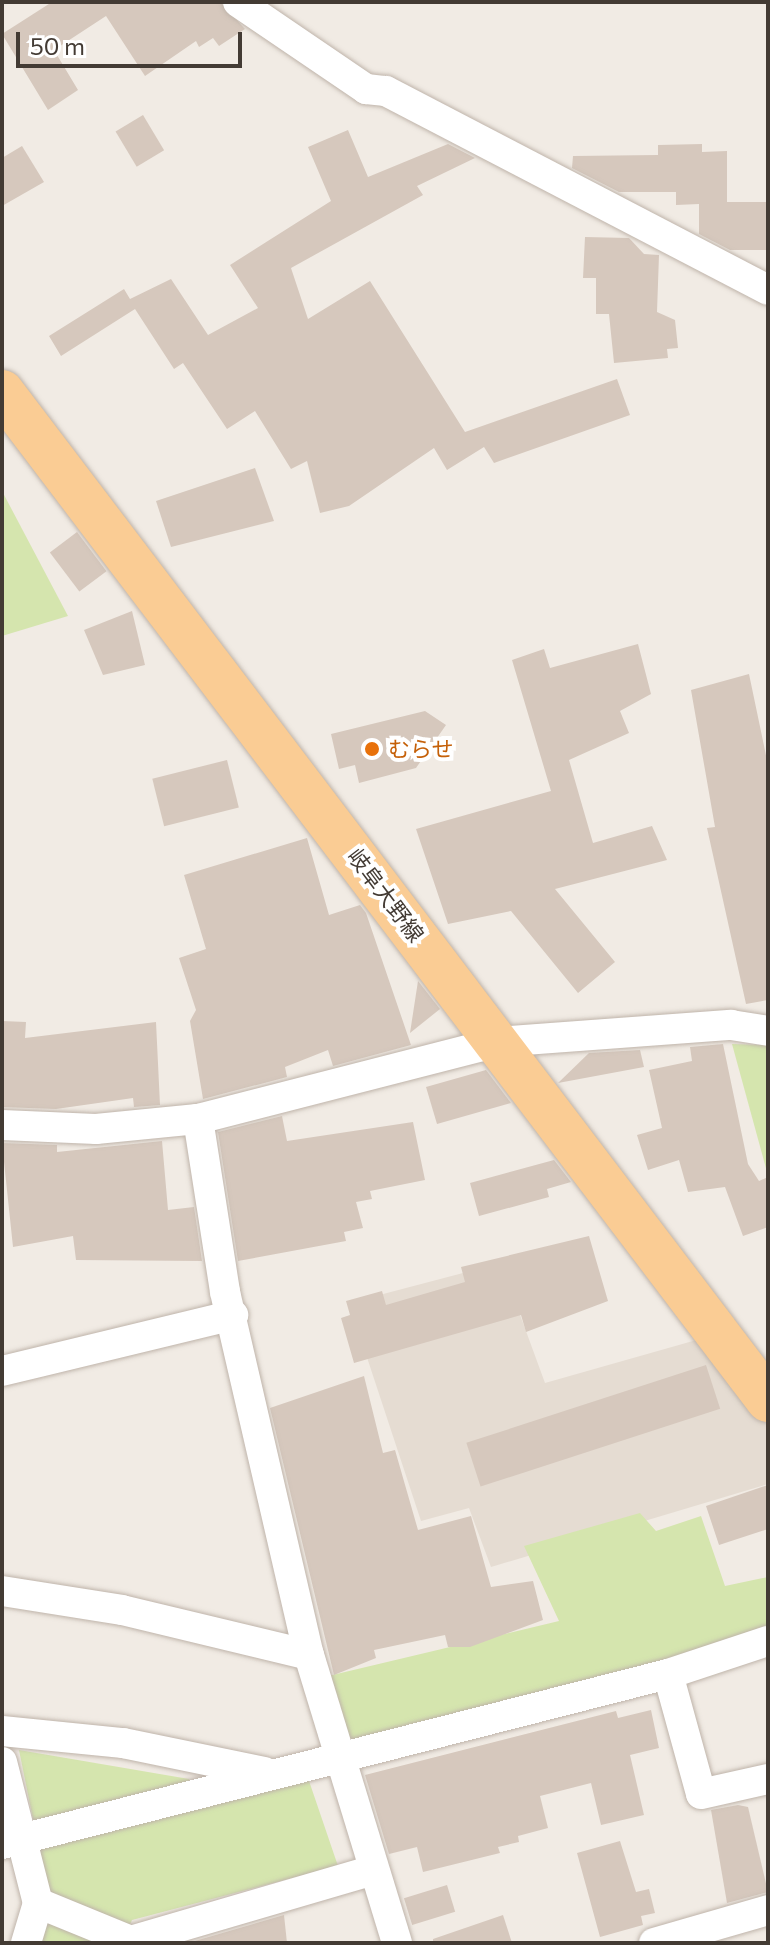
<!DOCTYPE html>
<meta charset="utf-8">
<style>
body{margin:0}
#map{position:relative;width:770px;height:1945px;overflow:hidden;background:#f1ebe4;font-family:Commissioner,"Noto Sans JP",sans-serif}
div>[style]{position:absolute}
.residential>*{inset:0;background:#e5dcd2}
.green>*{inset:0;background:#d5e5ae}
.building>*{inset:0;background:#d6c8bd;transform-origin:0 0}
.roads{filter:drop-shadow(0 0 2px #bfb4aa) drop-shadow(0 0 2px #bfb4aa)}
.minor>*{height:30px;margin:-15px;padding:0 15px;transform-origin:15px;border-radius:15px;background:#fff}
.primary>*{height:44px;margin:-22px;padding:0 22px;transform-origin:22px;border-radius:22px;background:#facc94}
.dots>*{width:22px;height:22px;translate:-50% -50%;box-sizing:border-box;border:4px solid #fff;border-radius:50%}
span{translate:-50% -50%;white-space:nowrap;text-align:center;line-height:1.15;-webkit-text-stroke:8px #fff;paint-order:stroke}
.food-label{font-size:22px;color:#c56008}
.left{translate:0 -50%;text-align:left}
.street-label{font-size:22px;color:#433b34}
.frame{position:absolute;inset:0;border:4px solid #433b34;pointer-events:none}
.scale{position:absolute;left:16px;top:32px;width:226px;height:36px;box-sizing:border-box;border:4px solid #433b34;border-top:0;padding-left:10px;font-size:24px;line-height:28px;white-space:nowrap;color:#433b34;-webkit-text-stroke:6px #fff;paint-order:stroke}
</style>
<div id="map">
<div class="residential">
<div style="clip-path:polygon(501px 1263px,545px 1383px,707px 1337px,768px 1415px,768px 1484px,491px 1567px,469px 1508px,421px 1521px,349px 1303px)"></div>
</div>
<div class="green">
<div style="clip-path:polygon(2px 491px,68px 616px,2px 636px)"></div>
<div style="clip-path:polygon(732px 1044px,768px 1045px,767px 1172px)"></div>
<div style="clip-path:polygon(640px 1513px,656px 1531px,701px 1516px,725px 1586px,768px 1577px,768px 1633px,341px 1747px,324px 1677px,559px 1621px,524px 1546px)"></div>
<div style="clip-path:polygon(19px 1750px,189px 1779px,192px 1792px,35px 1829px)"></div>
<div style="clip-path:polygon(307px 1775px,338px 1866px,132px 1920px,122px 1943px,41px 1943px,35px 1847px)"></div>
</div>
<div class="building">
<div style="clip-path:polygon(52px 2px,220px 2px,245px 29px,219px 46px,213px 38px,199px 47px,196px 41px,145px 76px,106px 16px,54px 50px,78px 90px,48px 110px,2px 34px)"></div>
<div style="left:143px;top:115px;width:41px;height:32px;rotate:59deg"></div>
<div style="clip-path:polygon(348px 130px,368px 177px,448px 144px,475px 158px,417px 186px,423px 195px,291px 268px,308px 319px,370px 281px,465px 432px,617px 379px,630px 415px,494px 463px,484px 447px,447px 470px,434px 448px,349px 506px,320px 513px,307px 461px,291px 469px,255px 411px,227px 429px,183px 363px,174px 369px,135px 309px,61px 356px,49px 336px,124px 289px,130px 299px,171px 279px,208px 335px,258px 308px,230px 265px,331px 201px,308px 147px)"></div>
<div style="clip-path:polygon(702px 144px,702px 152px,727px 151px,727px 202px,768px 202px,768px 250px,730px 250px,699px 234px,699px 204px,676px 205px,676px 192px,619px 192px,572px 168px,573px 156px,658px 155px,658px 145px)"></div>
<div style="clip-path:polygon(22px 146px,44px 182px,2px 206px,2px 158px)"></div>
<div style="clip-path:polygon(585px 237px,629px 238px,644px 254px,659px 255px,657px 312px,675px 320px,678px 348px,667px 349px,668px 358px,614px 363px,609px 314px,596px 314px,596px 278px,583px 278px)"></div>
<div style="clip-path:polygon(255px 468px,274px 521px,171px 547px,156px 501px)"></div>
<div style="left:77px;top:532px;width:49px;height:34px;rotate:53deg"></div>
<div style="clip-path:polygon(132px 611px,145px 665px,103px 675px,84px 630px)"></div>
<div style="clip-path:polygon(638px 644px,651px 694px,620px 711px,629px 733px,569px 760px,593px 843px,652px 826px,667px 860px,555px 889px,615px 962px,578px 993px,511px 911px,448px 924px,416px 829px,551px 791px,512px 660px,544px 649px,550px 668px)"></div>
<div style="clip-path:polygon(749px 674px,768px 765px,768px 1000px,746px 1004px,707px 828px,715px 827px,691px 690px)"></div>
<div style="clip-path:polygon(425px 711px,446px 725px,416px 768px,359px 783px,355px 765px,339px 769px,331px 734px)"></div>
<div style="left:227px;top:760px;width:49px;height:77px;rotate:76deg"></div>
<div style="clip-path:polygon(307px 838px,329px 915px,360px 905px,366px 913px,411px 1045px,333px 1066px,328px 1050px,285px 1067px,287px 1077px,203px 1099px,190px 1021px,196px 1010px,179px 958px,206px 949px,184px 875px)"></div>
<div style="clip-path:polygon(418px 981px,440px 1009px,410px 1033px)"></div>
<div style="clip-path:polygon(2px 1021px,26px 1022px,25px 1038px,156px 1022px,160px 1105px,134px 1107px,133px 1098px,56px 1109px,2px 1107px)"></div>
<div style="clip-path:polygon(723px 1044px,748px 1164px,759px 1181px,768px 1177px,768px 1227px,743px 1236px,725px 1187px,688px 1192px,679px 1160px,648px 1170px,637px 1135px,662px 1128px,649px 1070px,692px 1061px,690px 1047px)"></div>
<div style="clip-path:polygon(640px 1050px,644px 1067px,558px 1083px,589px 1053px)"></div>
<div style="clip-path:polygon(486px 1070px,511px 1103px,437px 1124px,426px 1087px)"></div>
<div style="clip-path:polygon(282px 1116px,287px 1141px,413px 1122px,425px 1180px,370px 1191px,372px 1199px,356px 1202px,363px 1228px,344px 1232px,346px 1241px,238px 1261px,218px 1132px)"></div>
<div style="clip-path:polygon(162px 1141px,168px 1210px,194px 1207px,202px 1261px,76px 1260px,73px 1236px,13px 1247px,2px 1143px,57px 1145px,57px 1152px)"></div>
<div style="clip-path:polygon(554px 1160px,571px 1182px,547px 1189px,549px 1197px,479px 1216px,470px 1183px)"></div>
<div style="clip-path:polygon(589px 1236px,608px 1301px,526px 1332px,521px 1315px,354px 1363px,341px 1318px,350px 1315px,346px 1301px,382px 1291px,386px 1305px,465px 1282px,461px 1267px)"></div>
<div style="left:706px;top:1365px;width:46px;height:252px;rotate:72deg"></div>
<div style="clip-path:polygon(364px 1376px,383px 1453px,395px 1450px,418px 1530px,471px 1516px,491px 1587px,533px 1581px,543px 1620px,470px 1647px,448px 1647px,445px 1635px,374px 1650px,376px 1658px,334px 1675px,270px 1408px)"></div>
<div style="clip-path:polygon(768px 1485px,768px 1529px,719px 1545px,706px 1506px)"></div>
<div style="clip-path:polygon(651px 1710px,659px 1748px,630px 1755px,644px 1815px,601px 1825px,591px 1783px,540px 1796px,548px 1828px,518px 1836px,519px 1842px,498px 1847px,500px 1853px,423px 1872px,417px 1847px,389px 1854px,365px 1775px,616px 1711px,618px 1718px)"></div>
<div style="clip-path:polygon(738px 1805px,748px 1807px,768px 1892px,727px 1903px,711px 1810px)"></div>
<div style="clip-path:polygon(620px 1841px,636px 1892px,649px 1889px,655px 1913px,641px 1916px,643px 1925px,600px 1937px,577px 1853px)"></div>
<div style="left:447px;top:1885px;width:28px;height:45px;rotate:73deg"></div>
<div style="clip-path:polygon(284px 1915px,287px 1943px,188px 1943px)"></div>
<div style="clip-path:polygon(503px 1915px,512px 1943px,433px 1943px,433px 1939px)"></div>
</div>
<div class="roads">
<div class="minor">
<div style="left:238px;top:2px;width:155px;rotate:34.2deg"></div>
<div style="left:366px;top:89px;width:20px;rotate:6deg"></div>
<div style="left:386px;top:91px;width:431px;rotate:27.5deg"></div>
<div style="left:198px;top:1119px;width:175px;rotate:81.1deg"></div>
<div style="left:225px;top:1292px;width:373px;rotate:77deg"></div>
<div style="left:309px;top:1655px;width:301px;rotate:73deg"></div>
<div style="left:2px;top:1125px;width:94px;rotate:2.4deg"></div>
<div style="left:96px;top:1129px;width:102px;rotate:-5.6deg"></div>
<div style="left:198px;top:1119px;width:309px;rotate:-14.4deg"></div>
<div style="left:497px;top:1042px;width:235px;rotate:-4.2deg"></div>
<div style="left:731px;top:1025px;width:37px;rotate:9deg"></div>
<div style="left:2px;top:1371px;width:238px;rotate:-13.6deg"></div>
<div style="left:2px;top:1591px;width:121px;rotate:9deg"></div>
<div style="left:122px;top:1610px;width:192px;rotate:13.5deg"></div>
<div style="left:668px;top:1674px;width:124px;rotate:74.6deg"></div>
<div style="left:701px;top:1794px;width:69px;rotate:-12.6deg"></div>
<div style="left:2px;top:1731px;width:122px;rotate:5.7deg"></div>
<div style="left:123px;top:1743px;width:144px;rotate:11.6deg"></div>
<div style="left:2px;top:1762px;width:146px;rotate:75.7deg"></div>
<div style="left:38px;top:1903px;width:42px;rotate:106.7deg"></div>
<div style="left:2px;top:1844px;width:687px;rotate:-14.32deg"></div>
<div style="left:668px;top:1674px;width:105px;rotate:-18.3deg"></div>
<div style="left:38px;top:1903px;width:106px;rotate:22.2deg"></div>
<div style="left:124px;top:1943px;width:257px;rotate:-16.3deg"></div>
<div style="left:654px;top:1943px;width:119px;rotate:-16.1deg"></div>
</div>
<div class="primary">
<div style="left:2px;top:392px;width:1266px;rotate:52.77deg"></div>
</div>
</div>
<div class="dots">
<div style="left:372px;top:749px;background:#e8710a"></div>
</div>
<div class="food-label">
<span class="left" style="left:388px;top:749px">むらせ</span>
</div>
<div class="street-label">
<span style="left:386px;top:895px;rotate:53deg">岐阜大野線</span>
</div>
<div class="frame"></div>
<div class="scale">50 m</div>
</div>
